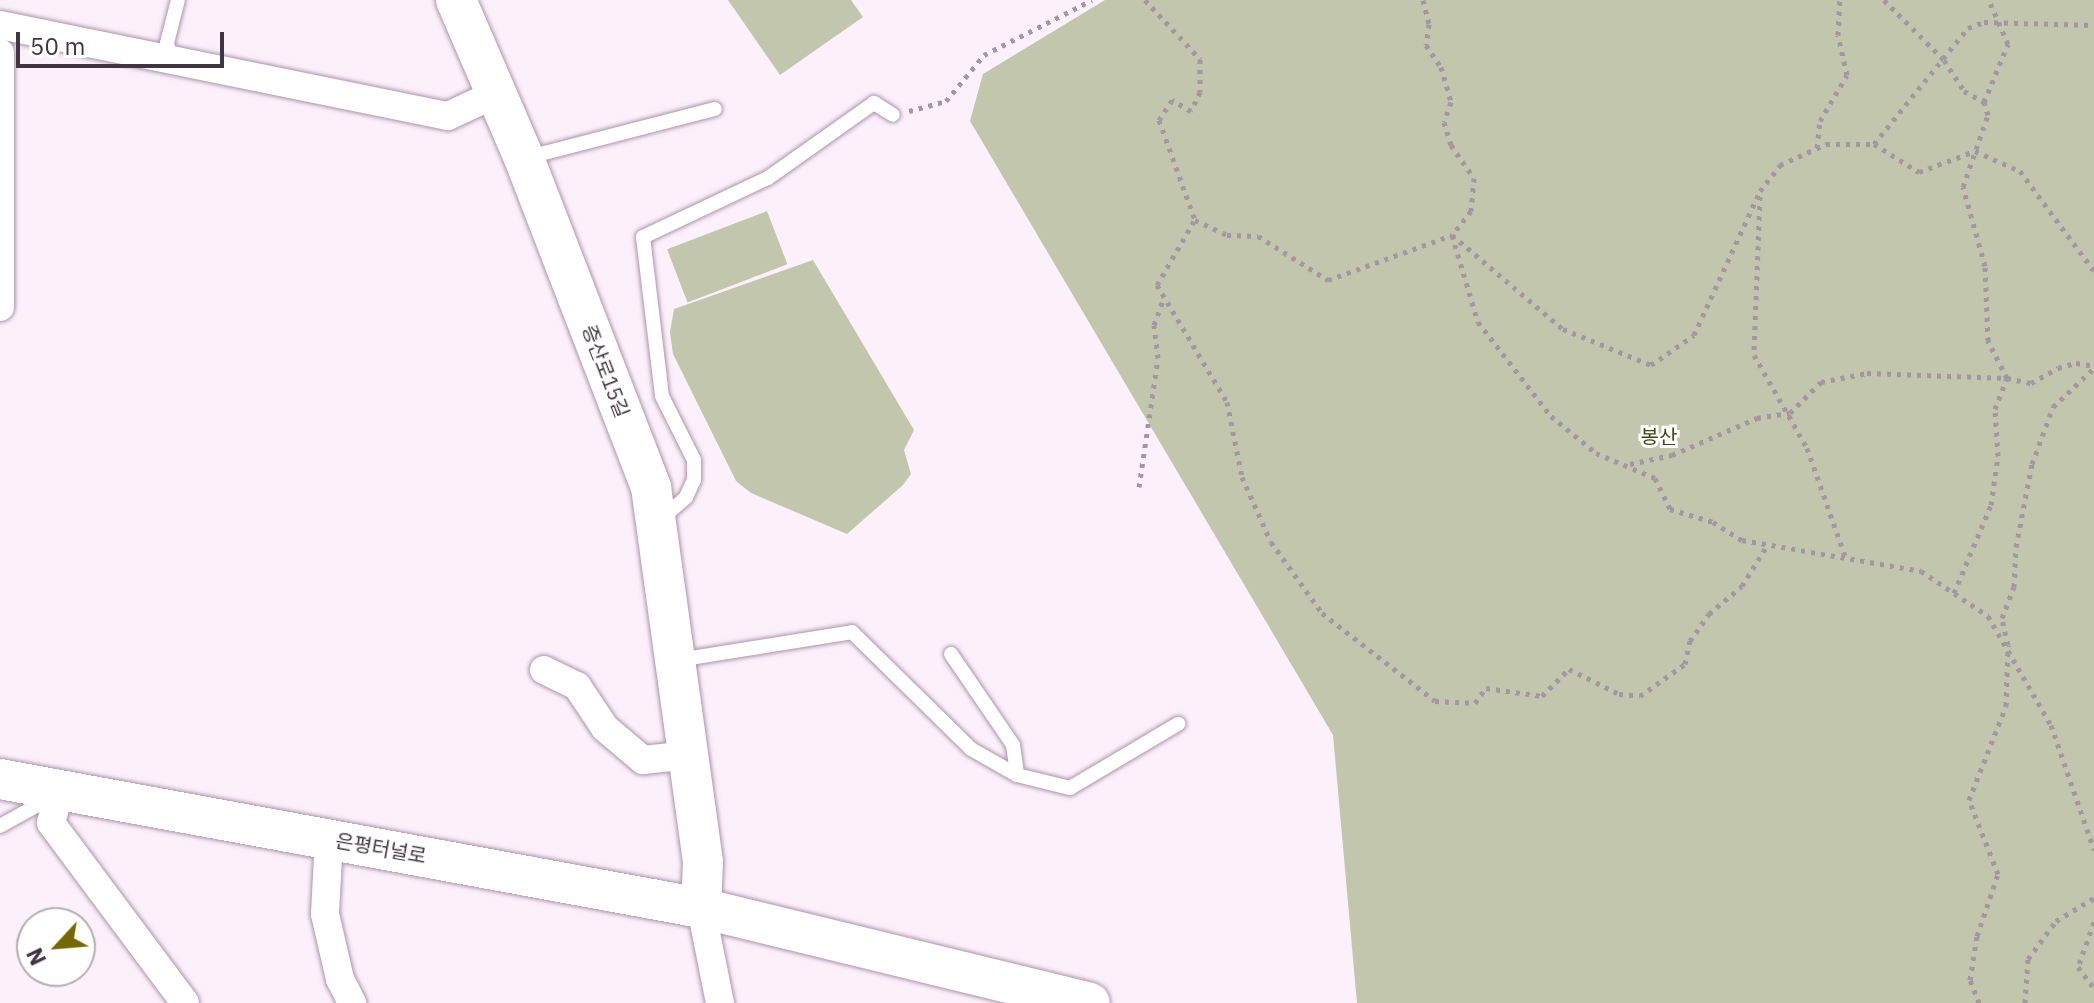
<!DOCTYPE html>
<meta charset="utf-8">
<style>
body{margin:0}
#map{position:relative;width:2094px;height:1003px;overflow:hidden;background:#fcf1fb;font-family:"IBM Plex Sans","Noto Sans KR",sans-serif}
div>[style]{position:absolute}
.green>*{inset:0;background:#c1c6ad;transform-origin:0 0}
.path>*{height:5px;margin-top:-2.5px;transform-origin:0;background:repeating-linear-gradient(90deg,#a297a2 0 4px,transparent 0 10px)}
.roads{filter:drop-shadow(0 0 2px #ad93ab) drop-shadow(0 0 2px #ad93ab)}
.lane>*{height:14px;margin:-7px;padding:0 7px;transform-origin:7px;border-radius:7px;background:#fff}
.street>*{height:28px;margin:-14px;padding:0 14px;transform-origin:14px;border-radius:14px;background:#fff}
.secondary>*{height:40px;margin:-20px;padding:0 20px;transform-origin:20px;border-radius:20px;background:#fff}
span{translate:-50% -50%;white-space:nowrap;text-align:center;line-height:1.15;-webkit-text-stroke:6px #fff;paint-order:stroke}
.street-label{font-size:20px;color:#403540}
.park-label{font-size:20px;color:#40460e}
.north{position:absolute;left:16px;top:907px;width:80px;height:80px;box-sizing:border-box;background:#fff;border:2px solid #b3aeb3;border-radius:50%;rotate:244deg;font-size:22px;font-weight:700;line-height:32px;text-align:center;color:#403540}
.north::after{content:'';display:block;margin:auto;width:28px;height:36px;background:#746900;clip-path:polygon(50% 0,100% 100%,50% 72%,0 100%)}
.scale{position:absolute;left:16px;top:32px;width:208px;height:36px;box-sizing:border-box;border:4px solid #403540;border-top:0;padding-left:10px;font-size:24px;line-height:28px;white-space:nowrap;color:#403540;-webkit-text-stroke:6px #fff;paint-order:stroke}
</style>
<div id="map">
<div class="green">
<div style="clip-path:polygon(728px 0,851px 0,863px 17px,780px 75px)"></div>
<div style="clip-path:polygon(1105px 0,2094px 0,2094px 1003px,1357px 1003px,1333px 735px,970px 121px,983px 74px)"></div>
<div style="left:767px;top:211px;width:57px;height:107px;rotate:69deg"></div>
<div style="clip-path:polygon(813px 260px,914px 430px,904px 450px,911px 474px,903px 485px,847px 534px,751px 493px,736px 481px,673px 354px,670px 332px,674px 309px)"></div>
</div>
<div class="path">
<div style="left:1145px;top:0;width:81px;rotate:47deg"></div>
<div style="left:1200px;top:59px;width:33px;rotate:90deg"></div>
<div style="left:1200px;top:92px;width:21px;rotate:115deg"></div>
<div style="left:1191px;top:111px;width:22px;rotate:-150deg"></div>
<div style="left:1172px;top:100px;width:24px;rotate:123deg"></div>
<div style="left:1159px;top:120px;width:106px;rotate:70.2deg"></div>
<div style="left:1195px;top:220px;width:35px;rotate:25deg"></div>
<div style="left:1227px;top:235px;width:31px;rotate:2deg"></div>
<div style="left:1258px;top:236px;width:83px;rotate:32.2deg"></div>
<div style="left:1328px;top:280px;width:132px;rotate:-19.9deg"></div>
<div style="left:1452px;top:235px;width:145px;rotate:40.3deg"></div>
<div style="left:1563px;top:329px;width:95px;rotate:22.2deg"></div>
<div style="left:1651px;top:365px;width:52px;rotate:-34.9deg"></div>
<div style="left:1694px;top:335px;width:158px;rotate:-65.4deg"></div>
<div style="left:1760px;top:191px;width:33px;rotate:-52deg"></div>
<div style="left:1780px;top:165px;width:51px;rotate:-24.5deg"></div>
<div style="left:1826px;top:144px;width:48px"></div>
<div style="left:1874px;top:144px;width:149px;rotate:-51deg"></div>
<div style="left:1968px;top:28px;width:17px;rotate:-21deg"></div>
<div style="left:1984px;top:22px;width:110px;rotate:1.6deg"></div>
<div style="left:1423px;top:0;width:25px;rotate:76deg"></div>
<div style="left:1429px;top:24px;width:21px;rotate:98deg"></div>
<div style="left:1426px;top:45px;width:27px;rotate:56deg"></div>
<div style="left:1441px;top:67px;width:36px;rotate:74deg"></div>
<div style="left:1451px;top:102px;width:21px;rotate:109deg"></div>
<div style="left:1444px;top:122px;width:24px;rotate:73deg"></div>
<div style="left:1451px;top:145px;width:40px;rotate:55.1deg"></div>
<div style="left:1474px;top:178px;width:33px;rotate:95deg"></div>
<div style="left:1471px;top:211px;width:31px;rotate:128deg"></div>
<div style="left:1452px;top:235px;width:91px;rotate:73.4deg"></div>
<div style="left:1478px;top:322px;width:119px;rotate:52.2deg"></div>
<div style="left:1551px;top:416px;width:58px;rotate:39.4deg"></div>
<div style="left:1596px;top:453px;width:64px;rotate:23deg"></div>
<div style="left:1655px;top:478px;width:34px;rotate:64deg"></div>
<div style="left:1670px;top:509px;width:45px;rotate:16.8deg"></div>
<div style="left:1713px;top:522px;width:34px;rotate:32deg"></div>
<div style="left:1742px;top:540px;width:182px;rotate:9.8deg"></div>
<div style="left:1921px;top:571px;width:81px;rotate:33.9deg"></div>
<div style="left:1988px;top:616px;width:126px;rotate:60deg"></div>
<div style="left:2051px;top:725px;width:132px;rotate:71deg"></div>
<div style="left:1884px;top:0;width:85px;rotate:45deg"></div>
<div style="left:1944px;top:60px;width:37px;rotate:57deg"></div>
<div style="left:1964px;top:91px;width:23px;rotate:29deg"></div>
<div style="left:909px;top:111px;width:38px;rotate:-15deg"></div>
<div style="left:946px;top:101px;width:60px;rotate:-50.4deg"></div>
<div style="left:984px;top:55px;width:121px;rotate:-27deg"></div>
<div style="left:1874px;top:144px;width:53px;rotate:31.9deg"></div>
<div style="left:1919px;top:172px;width:60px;rotate:-20.6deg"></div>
<div style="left:1975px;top:151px;width:49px;rotate:24deg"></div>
<div style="left:2020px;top:171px;width:124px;rotate:53.5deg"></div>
<div style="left:1817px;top:148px;width:27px;rotate:-84deg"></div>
<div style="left:1820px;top:121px;width:53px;rotate:-59.6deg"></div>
<div style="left:1847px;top:75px;width:41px;rotate:-102.7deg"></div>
<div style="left:1838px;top:35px;width:35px;rotate:-87deg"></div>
<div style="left:1760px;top:196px;width:159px;rotate:92.2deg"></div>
<div style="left:1754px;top:355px;width:107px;rotate:60.3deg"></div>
<div style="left:1807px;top:448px;width:114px;rotate:70.6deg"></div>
<div style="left:1194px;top:221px;width:74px;rotate:120deg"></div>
<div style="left:1157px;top:285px;width:136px;rotate:59.1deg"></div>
<div style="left:1227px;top:402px;width:76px;rotate:78.7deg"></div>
<div style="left:1242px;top:477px;width:71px;rotate:66deg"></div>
<div style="left:1271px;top:542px;width:87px;rotate:54.3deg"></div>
<div style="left:1322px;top:613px;width:143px;rotate:37.9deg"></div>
<div style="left:1435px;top:701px;width:40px;rotate:2.9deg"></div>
<div style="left:1475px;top:703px;width:19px;rotate:-54deg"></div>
<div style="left:1486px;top:688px;width:57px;rotate:8.1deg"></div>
<div style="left:1542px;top:696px;width:38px;rotate:-45deg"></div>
<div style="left:1569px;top:669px;width:56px;rotate:26.6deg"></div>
<div style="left:1619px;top:694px;width:21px;rotate:5deg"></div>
<div style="left:1640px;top:696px;width:55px;rotate:-35.4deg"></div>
<div style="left:1685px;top:664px;width:24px;rotate:-78deg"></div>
<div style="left:1690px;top:641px;width:33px;rotate:-55deg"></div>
<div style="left:1709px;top:614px;width:43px;rotate:-40.3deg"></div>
<div style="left:1742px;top:586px;width:49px;rotate:-58.2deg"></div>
<div style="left:1630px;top:464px;width:43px;rotate:-12.1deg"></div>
<div style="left:1672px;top:455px;width:93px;rotate:-23.5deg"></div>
<div style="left:1757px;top:418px;width:33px;rotate:-9deg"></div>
<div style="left:1790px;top:413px;width:44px;rotate:-45deg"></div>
<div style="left:1821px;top:382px;width:47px;rotate:-11.1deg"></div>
<div style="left:1867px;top:373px;width:140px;rotate:2deg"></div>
<div style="left:2007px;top:378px;width:25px;rotate:12deg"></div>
<div style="left:2031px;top:383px;width:31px;rotate:-29deg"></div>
<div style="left:2058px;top:368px;width:19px;rotate:-16deg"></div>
<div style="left:2076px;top:363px;width:18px;rotate:9deg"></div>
<div style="left:1139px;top:487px;width:130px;rotate:-81.6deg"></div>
<div style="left:1158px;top:358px;width:33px;rotate:-97deg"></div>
<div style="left:1154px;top:325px;width:27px;rotate:-70deg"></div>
<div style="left:1954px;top:593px;width:95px;rotate:-67.2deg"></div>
<div style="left:1991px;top:505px;width:49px;rotate:-81.9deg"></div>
<div style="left:1998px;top:456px;width:47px;rotate:-93.7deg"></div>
<div style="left:1995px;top:409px;width:33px;rotate:-69deg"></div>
<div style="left:2007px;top:378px;width:42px;rotate:-117.2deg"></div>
<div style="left:1988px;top:341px;width:75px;rotate:-92.3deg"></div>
<div style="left:1985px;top:266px;width:82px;rotate:-105.6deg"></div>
<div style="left:1963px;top:187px;width:76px;rotate:-70.9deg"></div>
<div style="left:1988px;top:115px;width:14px;rotate:-107deg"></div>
<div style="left:1984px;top:102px;width:63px;rotate:-67.5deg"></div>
<div style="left:2008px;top:44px;width:48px;rotate:-113.4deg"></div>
<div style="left:2094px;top:922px;width:48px;rotate:109.6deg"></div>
<div style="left:2078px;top:967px;width:26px;rotate:53deg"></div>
<div style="left:1979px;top:1003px;width:25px;rotate:-111deg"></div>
<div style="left:1970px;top:980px;width:45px;rotate:-81deg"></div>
<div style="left:1977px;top:936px;width:65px;rotate:-71.3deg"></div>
<div style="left:1998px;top:874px;width:79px;rotate:-111.4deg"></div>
<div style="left:1969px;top:800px;width:101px;rotate:-68.5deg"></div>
<div style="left:2006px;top:706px;width:61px;rotate:-88.1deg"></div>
<div style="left:2008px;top:645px;width:28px;rotate:-103deg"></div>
<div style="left:2002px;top:618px;width:33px;rotate:-69deg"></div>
<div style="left:2014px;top:587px;width:40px;rotate:-87.1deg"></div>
<div style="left:2016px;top:547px;width:85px;rotate:-79.1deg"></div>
<div style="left:2032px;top:464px;width:61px;rotate:-69.8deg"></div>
<div style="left:2053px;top:407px;width:57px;rotate:-43.6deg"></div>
<div style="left:2025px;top:1003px;width:44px;rotate:-86.1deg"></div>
<div style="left:2028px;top:959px;width:47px;rotate:-53.6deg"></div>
<div style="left:2056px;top:921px;width:44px;rotate:-31.2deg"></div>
</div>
<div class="roads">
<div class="lane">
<div style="left:171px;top:59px;width:16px;rotate:-104deg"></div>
<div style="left:167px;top:43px;width:44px;rotate:-75.7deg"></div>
<div style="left:525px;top:158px;width:196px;rotate:-14.5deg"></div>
<div style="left:660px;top:520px;width:35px;rotate:-41deg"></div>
<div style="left:686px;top:497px;width:19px;rotate:-65deg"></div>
<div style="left:694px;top:480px;width:20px;rotate:-90deg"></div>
<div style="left:694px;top:460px;width:72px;rotate:-116.6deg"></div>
<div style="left:662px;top:396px;width:160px;rotate:-96.8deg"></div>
<div style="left:643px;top:237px;width:138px;rotate:-25.3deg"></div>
<div style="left:768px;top:178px;width:130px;rotate:-35.3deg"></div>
<div style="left:874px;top:103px;width:22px;rotate:32deg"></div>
<div style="left:951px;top:654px;width:110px;rotate:55.7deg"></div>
<div style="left:1013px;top:745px;width:30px;rotate:82deg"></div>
<div style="left:678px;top:660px;width:176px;rotate:-9.1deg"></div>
<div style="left:852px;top:632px;width:167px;rotate:44.5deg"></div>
<div style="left:971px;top:749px;width:53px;rotate:29.5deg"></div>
<div style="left:1017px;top:775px;width:55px;rotate:13.8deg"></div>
<div style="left:1070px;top:788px;width:126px;rotate:-30.7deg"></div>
<div style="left:0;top:826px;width:60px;rotate:-29.1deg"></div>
</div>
<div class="street">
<div style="left:0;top:25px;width:457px;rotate:11.5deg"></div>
<div style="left:448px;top:116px;width:50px;rotate:-25deg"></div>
<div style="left:0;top:53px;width:254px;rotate:90deg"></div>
<div style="left:544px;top:670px;width:37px;rotate:26deg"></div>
<div style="left:577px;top:686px;width:50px;rotate:56.3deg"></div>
<div style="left:605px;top:728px;width:50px;rotate:40.1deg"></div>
<div style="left:643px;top:760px;width:47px;rotate:-6.1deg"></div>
<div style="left:60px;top:791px;width:33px;rotate:106deg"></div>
<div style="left:51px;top:823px;width:224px;rotate:53.3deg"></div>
<div style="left:329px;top:839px;width:75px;rotate:93.1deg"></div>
<div style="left:325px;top:914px;width:67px;rotate:77deg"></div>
<div style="left:340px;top:979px;width:27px;rotate:63deg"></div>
<div style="left:701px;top:908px;width:97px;rotate:78.7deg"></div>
</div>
<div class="secondary">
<div style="left:456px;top:0;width:172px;rotate:66.7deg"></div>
<div style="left:524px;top:158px;width:353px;rotate:68.9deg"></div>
<div style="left:651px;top:487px;width:379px;rotate:82.1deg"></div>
<div style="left:703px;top:862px;width:46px;rotate:92.5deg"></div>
<div style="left:0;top:779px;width:713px;rotate:10.43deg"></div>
<div style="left:701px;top:908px;width:400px;rotate:13.7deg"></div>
</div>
</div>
<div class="street-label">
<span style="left:606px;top:371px;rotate:69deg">증산로15길</span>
<span style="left:381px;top:848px;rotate:10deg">은평터널로</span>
</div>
<div class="park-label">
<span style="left:1659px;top:436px">봉산</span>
</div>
<div class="north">N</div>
<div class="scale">50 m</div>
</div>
